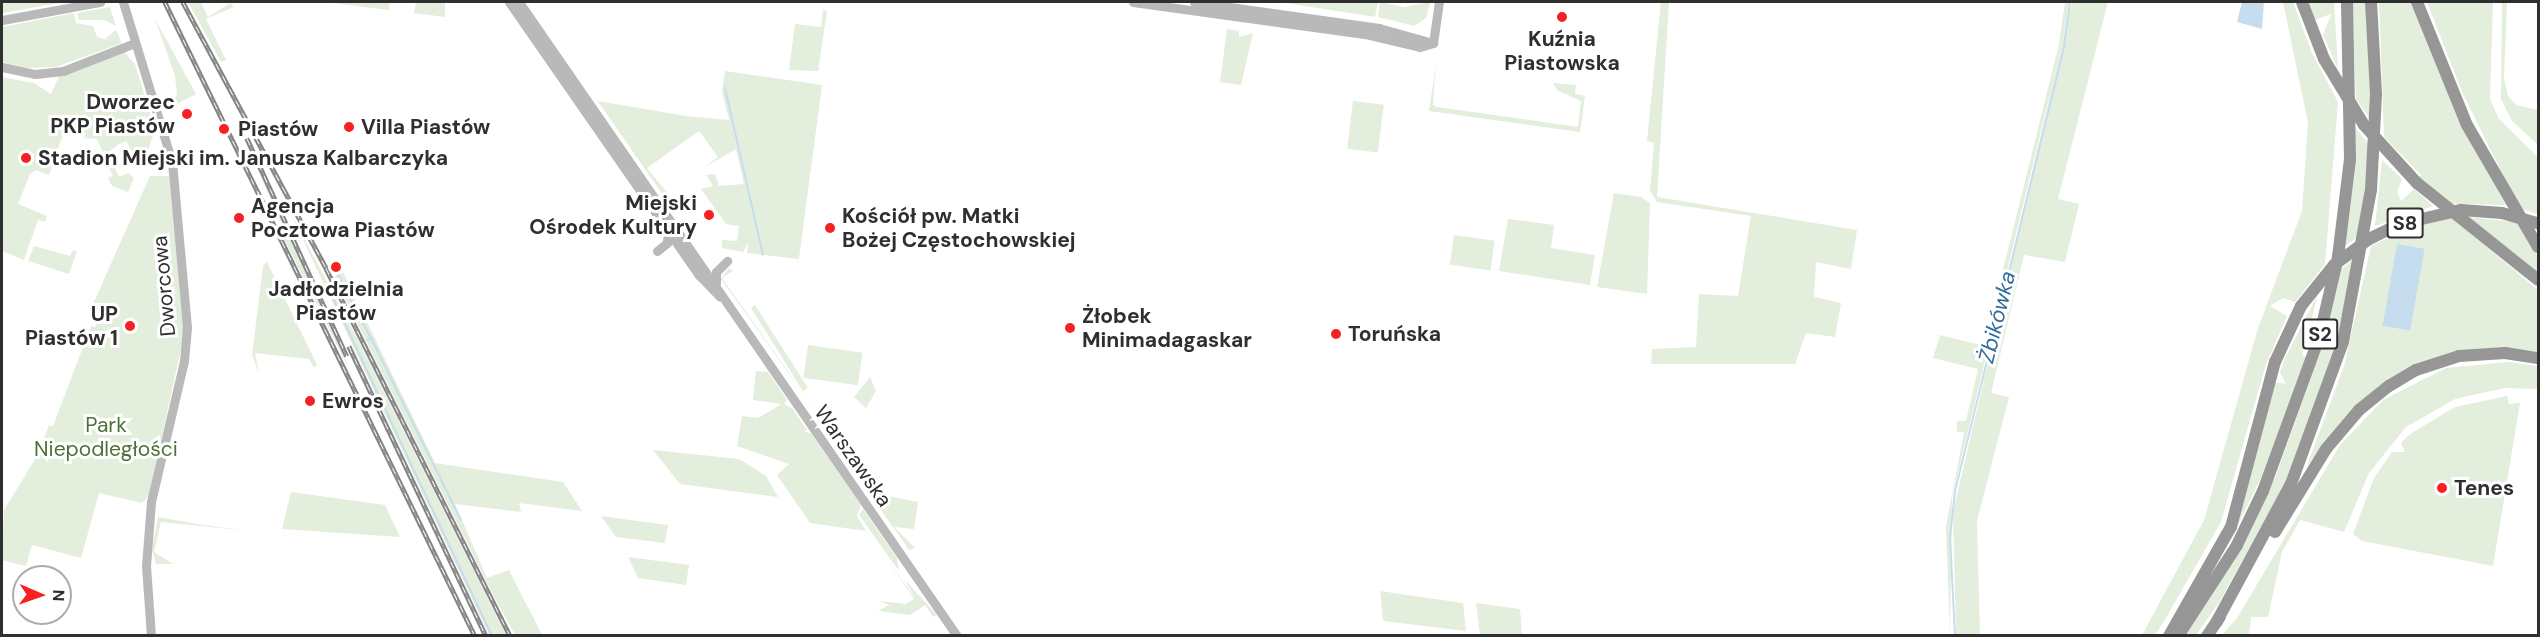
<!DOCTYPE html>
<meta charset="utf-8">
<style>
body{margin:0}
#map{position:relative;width:2540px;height:637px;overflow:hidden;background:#fff;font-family:"DM Sans",sans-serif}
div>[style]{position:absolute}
.green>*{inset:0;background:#e4eedc;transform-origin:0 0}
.water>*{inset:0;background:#c6ddf0;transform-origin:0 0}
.stream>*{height:2px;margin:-1px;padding:0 1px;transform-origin:1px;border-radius:1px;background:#c6ddf0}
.secondary>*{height:9px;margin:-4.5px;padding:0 4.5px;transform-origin:4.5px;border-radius:4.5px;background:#b9b9b9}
.highway>*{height:12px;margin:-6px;padding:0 6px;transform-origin:6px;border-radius:6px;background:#969696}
.rail>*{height:4.5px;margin-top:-2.25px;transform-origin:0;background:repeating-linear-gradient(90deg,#fff 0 7px,#848484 0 14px);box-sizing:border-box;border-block:2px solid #848484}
.highway-bridge>*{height:12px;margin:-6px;padding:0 6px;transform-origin:6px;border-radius:6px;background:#969696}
.dots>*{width:16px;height:16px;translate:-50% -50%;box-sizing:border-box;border:3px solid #fff;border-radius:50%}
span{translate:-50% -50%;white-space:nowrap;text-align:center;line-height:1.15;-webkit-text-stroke:6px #fff;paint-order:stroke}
.shield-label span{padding:2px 4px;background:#fff;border:2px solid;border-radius:4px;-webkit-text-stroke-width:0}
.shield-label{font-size:20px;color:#2f2f2f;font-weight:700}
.poi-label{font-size:21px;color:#2f2f2f;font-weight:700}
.right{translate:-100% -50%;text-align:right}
.left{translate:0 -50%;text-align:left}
.street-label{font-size:21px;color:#2f2f2f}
.park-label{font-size:21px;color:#4f7038}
.water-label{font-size:22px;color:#346d9a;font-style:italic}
.frame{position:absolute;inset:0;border:3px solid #2f2f2f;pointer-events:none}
.north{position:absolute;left:12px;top:565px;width:60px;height:60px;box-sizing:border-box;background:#fff;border:2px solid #acacac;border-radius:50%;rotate:92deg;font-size:16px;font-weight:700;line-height:24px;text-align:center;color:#2f2f2f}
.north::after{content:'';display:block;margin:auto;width:21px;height:27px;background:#f72124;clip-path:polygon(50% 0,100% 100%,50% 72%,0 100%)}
</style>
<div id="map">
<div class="green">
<div style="clip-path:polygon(2px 2px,65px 2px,2px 13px)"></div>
<div style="clip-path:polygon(188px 2px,201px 2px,208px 17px,230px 3px,234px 7px,206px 19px,226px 60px,221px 62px)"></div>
<div style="clip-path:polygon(324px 2px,390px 2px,389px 10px)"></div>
<div style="clip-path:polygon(416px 2px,445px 2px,445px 17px,414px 13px)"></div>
<div style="clip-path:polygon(1279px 2px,1378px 2px,1375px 17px)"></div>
<div style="clip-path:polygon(1380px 2px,1404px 7px,1430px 2px,1426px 18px,1414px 26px,1378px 17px)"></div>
<div style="clip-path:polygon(1661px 2px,1669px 2px,1657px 197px,1857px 230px,1851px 269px,1816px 262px,1814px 297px,1841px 303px,1835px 337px,1806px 333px,1795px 364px,1651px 364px,1652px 349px,1696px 347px,1699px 294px,1738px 296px,1751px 216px,1657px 202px,1650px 191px,1654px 143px,1647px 141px)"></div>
<div style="clip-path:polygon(2065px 2px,2069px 2px,2063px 41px,1952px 497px,1950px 635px,1946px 526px,1964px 432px,1957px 432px,1957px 421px,1966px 421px,1978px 369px,1933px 358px,1940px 335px,1984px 346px,2059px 44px)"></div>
<div style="clip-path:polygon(2072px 2px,2108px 2px,2058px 199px,2079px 204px,2065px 262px,2024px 255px,1991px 393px,2009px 397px,1977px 521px,1980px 635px,1956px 635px,1953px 512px)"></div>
<div style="clip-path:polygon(2283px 2px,2293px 2px,2312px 53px,2338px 102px,2325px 264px,2295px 302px,2283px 298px,2270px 306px,2287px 316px,2266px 364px,2221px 522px,2163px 623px,2155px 635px,2142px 635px,2204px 520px,2258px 328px,2302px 211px,2308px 123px)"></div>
<div style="clip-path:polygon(2306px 2px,2334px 2px,2338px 69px,2323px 35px,2331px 14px,2312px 21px)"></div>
<div style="clip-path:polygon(2352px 2px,2367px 2px,2371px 120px,2356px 99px)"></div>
<div style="clip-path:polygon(2379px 2px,2412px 2px,2456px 114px,2506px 205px,2450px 204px,2418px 179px,2421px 175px,2384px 137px)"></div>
<div style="clip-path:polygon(2427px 2px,2493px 2px,2490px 99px,2499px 119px,2538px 157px,2538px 214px,2522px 209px,2514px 197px,2462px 92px)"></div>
<div style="clip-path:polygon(2502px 2px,2507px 2px,2504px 78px,2508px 96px,2516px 105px,2538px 110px,2538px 145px,2512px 121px,2501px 99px)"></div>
<div style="clip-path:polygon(110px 7px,116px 26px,104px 20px,79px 20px,77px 13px)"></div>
<div style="clip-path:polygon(823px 10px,827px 11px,818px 71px,789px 70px,795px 24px,821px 27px)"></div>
<div style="clip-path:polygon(74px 13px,76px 23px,93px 26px,97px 37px,105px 39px,116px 30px,122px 43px,56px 67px,27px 68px,2px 62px,2px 27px)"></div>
<div style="clip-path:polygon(155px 19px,196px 94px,177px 104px,172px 100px,177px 95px,175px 76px)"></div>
<div style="clip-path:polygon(1227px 29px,1239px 31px,1239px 37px,1253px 33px,1241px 85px,1220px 82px)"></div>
<div style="clip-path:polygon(124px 52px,135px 64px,155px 129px,142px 169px,126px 141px,119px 144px,108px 152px,119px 177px,128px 173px,134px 178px,128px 192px,112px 186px,108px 178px,113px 176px,97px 139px,84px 138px,86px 133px,71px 127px,64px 131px,49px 175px,36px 170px,30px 174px,18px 204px,47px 216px,45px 222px,38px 220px,24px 260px,2px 251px,2px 77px,34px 83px,51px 94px,59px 76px)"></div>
<div style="clip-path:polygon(566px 55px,598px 101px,686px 116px,729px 120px,722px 92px,725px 71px,822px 85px,799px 259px,747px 253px,748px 242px,743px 252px,722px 248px,722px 240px,737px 241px,739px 226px,726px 224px,701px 189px,713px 186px,706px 175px,715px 174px,719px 186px,744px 184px,736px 149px,703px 168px,718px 157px,699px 131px,647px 168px,669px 195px,665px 198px)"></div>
<div style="clip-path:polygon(1436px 65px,1433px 105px,1437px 107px,1578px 127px,1581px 101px,1557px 90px,1553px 83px,1576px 85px,1575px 94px,1585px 96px,1580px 132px,1429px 111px)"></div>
<div style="left:1353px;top:101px;width:31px;height:48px;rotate:7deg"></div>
<div style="clip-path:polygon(2355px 127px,2370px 146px,2360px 235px,2344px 247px)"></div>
<div style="clip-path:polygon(249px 152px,288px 233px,354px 379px,278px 227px,282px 224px)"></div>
<div style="clip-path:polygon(2382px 160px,2402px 179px,2397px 192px,2401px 201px,2414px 189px,2433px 206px,2375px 226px)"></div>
<div style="clip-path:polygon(150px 176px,169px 176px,184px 335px,149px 496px,142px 503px,99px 493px,81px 558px,32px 545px,26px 566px,2px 560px,4px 510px,37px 456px,49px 425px,53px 426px,91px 326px,95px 327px,100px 315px,90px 311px)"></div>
<div style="clip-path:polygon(1614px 193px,1641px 197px,1650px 203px,1647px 294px,1597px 287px)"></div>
<div style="clip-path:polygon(290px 212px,357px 338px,506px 635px,489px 635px)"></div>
<div style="clip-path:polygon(2466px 217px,2517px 222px,2538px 256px,2538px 273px)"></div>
<div style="clip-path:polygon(2452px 218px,2538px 290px,2538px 353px,2423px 362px,2326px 441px,2306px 468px,2344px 366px,2371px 246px,2409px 228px)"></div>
<div style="clip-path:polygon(1508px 219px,1554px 225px,1551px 248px,1595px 255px,1590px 285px,1499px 271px)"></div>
<div style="left:1454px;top:235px;width:41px;height:30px;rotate:8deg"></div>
<div style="clip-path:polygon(34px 246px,70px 256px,73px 250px,77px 251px,69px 274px,28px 261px)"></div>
<div style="clip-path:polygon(2358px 255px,2336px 346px,2293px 468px,2220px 601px,2196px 635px,2185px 636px,2275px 478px,2323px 345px,2339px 271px)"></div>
<div style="clip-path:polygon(267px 262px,317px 365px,314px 368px,309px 359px,255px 353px,259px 373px,252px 355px,263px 266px)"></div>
<div style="clip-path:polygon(729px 268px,733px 271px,722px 278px,826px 425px,721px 279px,722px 277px)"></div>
<div style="clip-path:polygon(343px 272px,435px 463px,563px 482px,582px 511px,519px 503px,521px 512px,455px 504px,487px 578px,509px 570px,542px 635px,515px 635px,496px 601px,334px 277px)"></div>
<div style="clip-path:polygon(2318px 294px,2302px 355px,2306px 357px,2268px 463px,2238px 525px,2274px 382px,2286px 384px,2280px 372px,2284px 360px)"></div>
<div style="clip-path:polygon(755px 305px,808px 388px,803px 391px,751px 308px)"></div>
<div style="left:808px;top:345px;width:55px;height:33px;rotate:8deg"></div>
<div style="clip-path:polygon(2509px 362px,2538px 366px,2538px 389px,2505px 388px,2455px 399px,2406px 427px,2369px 473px,2344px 532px,2300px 520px,2282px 552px,2268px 617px,2251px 617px,2249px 635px,2222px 635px,2237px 618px,2340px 445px,2383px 400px,2446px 368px)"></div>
<div style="clip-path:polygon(756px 371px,768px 372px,787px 400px,784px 404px,793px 409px,807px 430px,804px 432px,811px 433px,861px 505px,857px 516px,866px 531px,810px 523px,777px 475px,789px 464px,737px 446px,742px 416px,758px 418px,782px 404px,753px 400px)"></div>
<div style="clip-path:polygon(870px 377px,876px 391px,866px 408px,854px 397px)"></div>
<div style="clip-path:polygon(2507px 396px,2509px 404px,2520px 403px,2493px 566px,2362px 541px,2353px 534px,2374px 478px,2392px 452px,2405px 452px,2401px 443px,2410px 434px,2455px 407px)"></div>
<div style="clip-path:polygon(653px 450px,739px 459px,766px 476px,778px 497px,680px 484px)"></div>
<div style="clip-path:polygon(291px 492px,385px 505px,400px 537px,282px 529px)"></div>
<div style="clip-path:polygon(873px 493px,918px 502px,914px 529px,894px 527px,915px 548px,909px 550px,872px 497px)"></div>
<div style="clip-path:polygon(863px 509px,897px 558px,899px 571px,859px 515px)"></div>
<div style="clip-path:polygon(601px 516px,668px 525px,665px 543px,616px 537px)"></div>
<div style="clip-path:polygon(158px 517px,203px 525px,249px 531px,161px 522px,154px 552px,173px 564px,156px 564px,152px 549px)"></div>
<div style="clip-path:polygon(628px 557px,689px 565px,686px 585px,638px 578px)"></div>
<div style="clip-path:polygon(888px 560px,915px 598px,905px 580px,937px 615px,933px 617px,925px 605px,910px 615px,878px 611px,889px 605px,879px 601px,906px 604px,914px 599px)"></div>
<div style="clip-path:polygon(1380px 591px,1463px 603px,1466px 631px,1383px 621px)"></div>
<div style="clip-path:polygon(1476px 603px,1520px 609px,1522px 635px,1480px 635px)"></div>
</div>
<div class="water">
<div style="clip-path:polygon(2242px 2px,2264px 2px,2262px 29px,2237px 22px)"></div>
<div style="left:2397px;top:244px;width:28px;height:83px;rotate:10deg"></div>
</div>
<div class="stream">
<div style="left:725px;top:88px;width:171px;rotate:77.2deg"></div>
<div style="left:338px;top:275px;width:71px;rotate:62.4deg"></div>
<div style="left:371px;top:338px;width:4px;rotate:153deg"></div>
<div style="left:331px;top:294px;width:378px;rotate:64.8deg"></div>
<div style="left:371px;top:338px;width:203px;rotate:63.7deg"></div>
<div style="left:1955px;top:636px;width:98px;rotate:-92.9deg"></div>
<div style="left:1950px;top:538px;width:47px;rotate:-83.9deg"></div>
<div style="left:1955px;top:491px;width:458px;rotate:-76.2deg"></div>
<div style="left:2064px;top:46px;width:44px;rotate:-82.2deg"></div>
</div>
<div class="secondary">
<div style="left:123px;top:2px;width:167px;rotate:73deg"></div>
<div style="left:172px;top:162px;width:166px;rotate:84.8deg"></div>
<div style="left:187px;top:327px;width:34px;rotate:95deg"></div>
<div style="left:184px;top:361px;width:145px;rotate:103.2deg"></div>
<div style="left:151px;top:502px;width:64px;rotate:94.5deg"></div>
<div style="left:146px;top:566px;width:70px;rotate:85.9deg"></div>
<div style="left:509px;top:2px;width:333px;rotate:55.2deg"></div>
<div style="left:699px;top:275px;width:30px;rotate:46deg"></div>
<div style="left:519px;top:2px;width:771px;rotate:55.36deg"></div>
<div style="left:1133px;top:2px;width:239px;rotate:7.9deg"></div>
<div style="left:1370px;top:35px;width:51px;rotate:13.5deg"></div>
<div style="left:1420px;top:47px;width:14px;rotate:-17deg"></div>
<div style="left:1194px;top:2px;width:187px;rotate:8deg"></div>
<div style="left:1379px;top:28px;width:56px;rotate:15.5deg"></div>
<div style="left:2px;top:20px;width:100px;rotate:-10.4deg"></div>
<div style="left:1433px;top:43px;width:41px;rotate:-81.7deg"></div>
<div style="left:2px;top:67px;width:34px;rotate:12deg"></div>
<div style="left:35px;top:74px;width:28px;rotate:-6deg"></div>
<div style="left:63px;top:71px;width:77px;rotate:-21.3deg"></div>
<div style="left:657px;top:251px;width:13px;rotate:-39deg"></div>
<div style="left:667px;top:243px;width:13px;rotate:-86deg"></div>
<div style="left:716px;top:283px;width:11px;rotate:-90deg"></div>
<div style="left:716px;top:272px;width:16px;rotate:-45deg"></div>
</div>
<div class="highway">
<div style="left:2302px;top:2px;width:61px;rotate:68.9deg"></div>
<div style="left:2417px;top:2px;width:133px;rotate:67.9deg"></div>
<div style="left:2467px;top:125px;width:141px;rotate:59.8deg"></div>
<div style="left:2417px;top:183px;width:155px;rotate:38.7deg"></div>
<div style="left:2275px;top:532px;width:97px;rotate:-58.4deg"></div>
<div style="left:2326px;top:449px;width:51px;rotate:-49.8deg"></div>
<div style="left:2359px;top:410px;width:38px;rotate:-39deg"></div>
<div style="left:2389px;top:386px;width:31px;rotate:-31deg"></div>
<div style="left:2416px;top:370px;width:45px;rotate:-18deg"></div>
<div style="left:2459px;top:356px;width:46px;rotate:-3.7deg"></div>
<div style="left:2505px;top:353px;width:33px;rotate:9deg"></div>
<div style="left:2216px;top:623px;width:158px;rotate:-61.7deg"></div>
<div style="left:2291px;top:484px;width:151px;rotate:-69.9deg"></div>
<div style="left:2343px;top:342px;width:155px;rotate:-79.6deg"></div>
<div style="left:2371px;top:190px;width:96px;rotate:-87deg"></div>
<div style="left:2376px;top:94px;width:92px;rotate:-93.1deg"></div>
<div style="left:2169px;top:636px;width:125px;rotate:-60.4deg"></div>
<div style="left:2231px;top:527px;width:171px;rotate:-75.1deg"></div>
<div style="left:2275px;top:362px;width:62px;rotate:-65.1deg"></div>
<div style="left:2178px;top:636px;width:108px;rotate:-57deg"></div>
<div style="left:2237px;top:545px;width:60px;rotate:-64.3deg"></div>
<div style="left:2263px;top:491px;width:163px;rotate:-69.9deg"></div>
<div style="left:2319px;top:338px;width:83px;rotate:-76.8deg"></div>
<div style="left:2338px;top:257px;width:99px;rotate:-83deg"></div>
<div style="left:2350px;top:159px;width:157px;rotate:-91.1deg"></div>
<div style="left:2207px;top:636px;width:23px;rotate:-56deg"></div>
</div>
<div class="rail">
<div style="left:165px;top:2px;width:706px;rotate:63.94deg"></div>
<div style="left:183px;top:2px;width:302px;rotate:61.7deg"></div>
<div style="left:326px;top:268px;width:411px;rotate:63.4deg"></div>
<div style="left:247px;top:138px;width:240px;rotate:65.4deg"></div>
<div style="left:349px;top:346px;width:321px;rotate:64.7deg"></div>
</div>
<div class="highway-bridge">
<div style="left:2324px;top:59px;width:77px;rotate:58.8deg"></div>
<div style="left:2364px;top:125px;width:79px;rotate:47.6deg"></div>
<div style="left:2301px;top:306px;width:53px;rotate:-51.2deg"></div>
<div style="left:2334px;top:265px;width:44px;rotate:-36.6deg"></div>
<div style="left:2369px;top:239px;width:34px;rotate:-26deg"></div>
<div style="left:2400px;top:224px;width:63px;rotate:-12.9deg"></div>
<div style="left:2461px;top:210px;width:41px;rotate:4.2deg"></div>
<div style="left:2502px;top:213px;width:37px;rotate:16deg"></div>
</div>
<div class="dots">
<div style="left:1562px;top:17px;background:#f72124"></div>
<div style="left:187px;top:114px;background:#f72124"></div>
<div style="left:349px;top:127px;background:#f72124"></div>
<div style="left:224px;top:129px;background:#f72124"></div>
<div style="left:26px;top:158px;background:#f72124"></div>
<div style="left:709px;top:215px;background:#f72124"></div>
<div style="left:239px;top:218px;background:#f72124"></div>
<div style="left:830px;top:228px;background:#f72124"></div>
<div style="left:336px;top:267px;background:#f72124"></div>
<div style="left:130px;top:326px;background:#f72124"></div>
<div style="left:1070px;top:328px;background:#f72124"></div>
<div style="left:1336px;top:334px;background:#f72124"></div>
<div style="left:310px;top:401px;background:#f72124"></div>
<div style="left:2442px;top:488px;background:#f72124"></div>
</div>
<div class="shield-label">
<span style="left:2405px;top:223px">S8</span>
<span style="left:2320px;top:334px">S2</span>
</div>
<div class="poi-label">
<span style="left:1562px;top:51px">Kuźnia<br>Piastowska</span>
<span class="right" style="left:175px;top:114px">Dworzec<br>PKP Piastów</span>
<span class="left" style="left:361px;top:127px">Villa Piastów</span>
<span class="left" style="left:238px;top:129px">Piastów</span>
<span class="left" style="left:38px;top:158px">Stadion Miejski im. Janusza Kalbarczyka</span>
<span class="right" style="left:697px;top:215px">Miejski<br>Ośrodek Kultury</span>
<span class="left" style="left:251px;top:218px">Agencja<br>Pocztowa Piastów</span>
<span class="left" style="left:842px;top:228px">Kościół pw. Matki<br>Bożej Częstochowskiej</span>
<span style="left:336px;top:301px">Jadłodzielnia<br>Piastów</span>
<span class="right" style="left:118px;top:326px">UP<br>Piastów 1</span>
<span class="left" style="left:1082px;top:328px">Żłobek<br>Minimadagaskar</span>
<span class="left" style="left:1348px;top:334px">Toruńska</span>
<span class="left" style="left:322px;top:401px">Ewros</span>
<span class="left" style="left:2454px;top:488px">Tenes</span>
</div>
<div class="street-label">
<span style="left:164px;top:286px;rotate:-95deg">Dworcowa</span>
<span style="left:853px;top:456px;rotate:55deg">Warszawska</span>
</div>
<div class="park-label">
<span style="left:106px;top:437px">Park<br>Niepodległości</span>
</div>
<div class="water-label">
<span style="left:1997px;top:317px;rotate:-76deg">Żbikówka</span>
</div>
<div class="frame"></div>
<div class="north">N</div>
</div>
